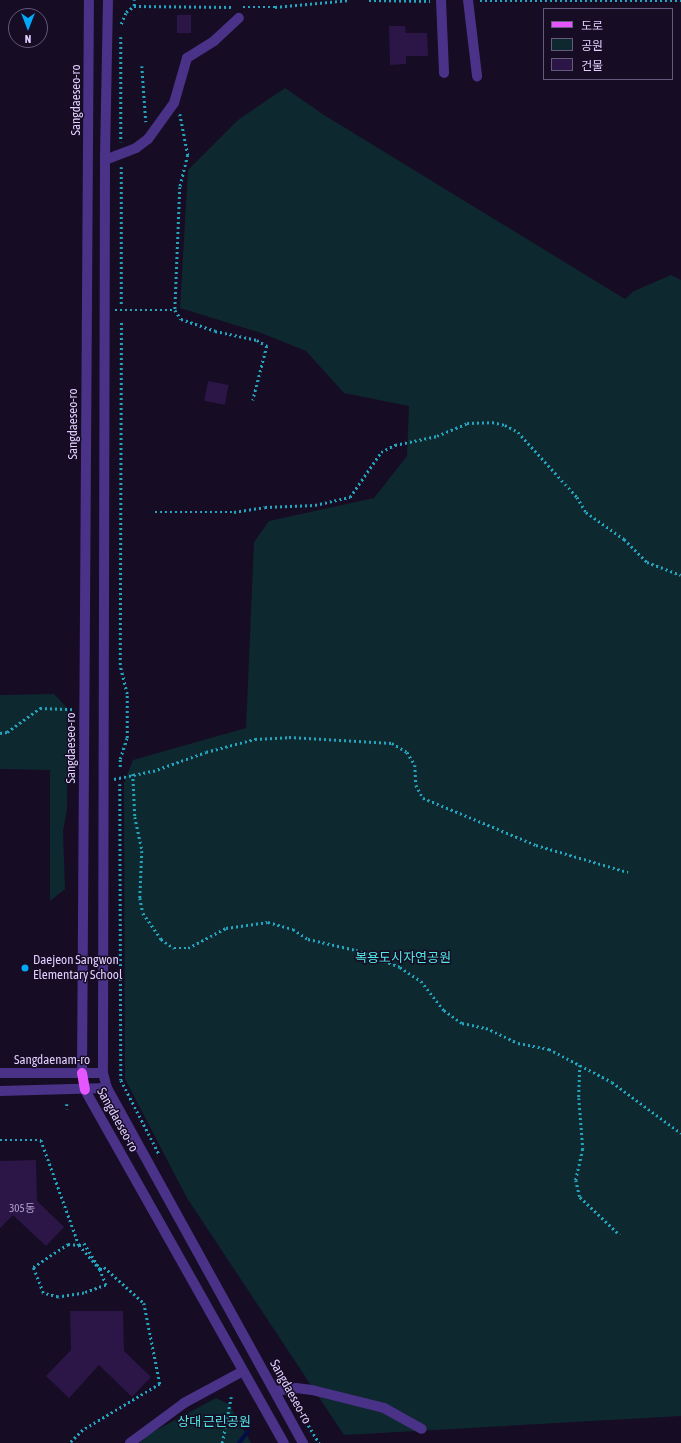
<!DOCTYPE html>
<meta charset="utf-8">
<style>
body{margin:0}
#map{position:relative;width:681px;height:1443px;overflow:hidden;background:#160c24;font-family:"Asap Condensed","Noto Sans KR",sans-serif}
div>[style]{position:absolute}
.green>*{inset:0;background:#0e282f}
.stream>*{height:4px;margin:-2px;padding:0 2px;transform-origin:2px;border-radius:2px;background:#050e44}
.building>*{inset:0;background:#2b1647;transform-origin:0 0}
.path>*{height:2.5px;margin-top:-1.25px;transform-origin:0;background:repeating-linear-gradient(90deg,#23a5bf 0 2px,transparent 0 5px)}
.minor>*{height:10px;margin:-5px;padding:0 5px;transform-origin:5px;border-radius:5px;background:#493287}
.major>*{height:10px;margin:-5px;padding:0 5px;transform-origin:5px;border-radius:5px;background:#e656ff}
.dots>*{width:11px;height:11px;translate:-50% -50%;box-sizing:border-box;border:2px solid #160c24;border-radius:50%}
span{translate:-50% -50%;white-space:nowrap;text-align:center;line-height:1.15;-webkit-text-stroke:3px #160c24;paint-order:stroke}
.number-label{font-size:11px;color:#b2a1d1}
.number-label span{-webkit-text-stroke-width:0}
.street-label{font-size:13px;color:#dfcfff}
.park-label{font-size:13px;color:#50eae6}
.poi-label{font-size:13px;color:#dfcfff}
.left{translate:0 -50%;text-align:left}
.legend{position:absolute;left:543px;top:8px;width:130px;height:72px;box-sizing:border-box;background:#160c24;border:1px solid #665a7c;margin:0;padding:5px 7px;list-style:none;font-size:12px;color:#dfcfff}
.legend li{display:flex;align-items:center;gap:8px;height:20px}
.legend b{width:20px;border:1px solid #665a7c}
.north{position:absolute;left:8px;top:8px;width:40px;height:40px;box-sizing:border-box;background:#160c24;border:1px solid #665a7c;border-radius:50%;rotate:180deg;font-size:11px;font-weight:700;line-height:16px;text-align:center;color:#dfcfff}
.north::after{content:'';display:block;margin:auto;width:14px;height:18px;background:#00a8fa;clip-path:polygon(50% 0,100% 100%,50% 72%,0 100%)}
</style>
<div id="map">
<div class="green">
<div style="clip-path:polygon(285px 88px,324px 115px,625px 299px,634px 291px,671px 275px,681px 280px,681px 1416px,344px 1435px,187px 1198px,125px 1079px,124px 783px,133px 760px,246px 728px,254px 542px,269px 521px,374px 498px,407px 456px,409px 406px,344px 393px,306px 351px,261px 333px,180px 308px,188px 170px,238px 120px)"></div>
<div style="clip-path:polygon(54px 694px,68px 709px,67px 809px,63px 831px,65px 889px,50px 901px,50px 770px,0 769px,0 695px)"></div>
<div style="clip-path:polygon(216px 1398px,229px 1404px,251px 1443px,140px 1443px,149px 1434px)"></div>
</div>
<div class="stream">
<div style="left:239px;top:1443px;width:15px;rotate:-53deg"></div>
</div>
<div class="building">
<div style="left:177px;top:15px;width:14px;height:18px"></div>
<div style="clip-path:polygon(389px 26px,405px 26px,406px 33px,427px 33px,428px 56px,406px 56px,406px 64px,390px 65px)"></div>
<div style="left:208px;top:381px;width:21px;height:20px;rotate:11deg"></div>
<div style="clip-path:polygon(36px 1160px,37px 1201px,64px 1227px,46px 1246px,13px 1215px,0 1228px,0 1161px)"></div>
<div style="clip-path:polygon(70px 1311px,123px 1311px,124px 1351px,151px 1377px,132px 1397px,99px 1365px,69px 1398px,46px 1376px,71px 1350px)"></div>
</div>
<div class="path">
<div style="left:369px;top:0;width:61px;rotate:0.9deg"></div>
<div style="left:480px;top:1px;width:201px"></div>
<div style="left:134px;top:6px;width:6px;rotate:-90deg"></div>
<div style="left:243px;top:7px;width:32px"></div>
<div style="left:275px;top:7px;width:75px;rotate:-5.3deg"></div>
<div style="left:121px;top:24px;width:13px;rotate:-67deg"></div>
<div style="left:126px;top:12px;width:10px;rotate:-37deg"></div>
<div style="left:134px;top:6px;width:100px;rotate:0.6deg"></div>
<div style="left:121px;top:37px;width:105px;rotate:90deg"></div>
<div style="left:142px;top:66px;width:56px;rotate:85.9deg"></div>
<div style="left:180px;top:114px;width:42px;rotate:79deg"></div>
<div style="left:188px;top:155px;width:33px;rotate:104deg"></div>
<div style="left:180px;top:187px;width:123px;rotate:92.3deg"></div>
<div style="left:175px;top:310px;width:11px;rotate:56deg"></div>
<div style="left:181px;top:319px;width:36px;rotate:19deg"></div>
<div style="left:215px;top:331px;width:43px;rotate:12.1deg"></div>
<div style="left:257px;top:340px;width:12px;rotate:31deg"></div>
<div style="left:267px;top:346px;width:56px;rotate:104.5deg"></div>
<div style="left:121px;top:304px;width:137px;rotate:-90deg"></div>
<div style="left:115px;top:310px;width:60px"></div>
<div style="left:155px;top:512px;width:79px"></div>
<div style="left:234px;top:512px;width:31px;rotate:-9deg"></div>
<div style="left:265px;top:507px;width:50px;rotate:-2.3deg"></div>
<div style="left:315px;top:505px;width:36px;rotate:-13deg"></div>
<div style="left:350px;top:497px;width:55px;rotate:-55.4deg"></div>
<div style="left:381px;top:452px;width:16px;rotate:-27deg"></div>
<div style="left:395px;top:445px;width:43px;rotate:-12.1deg"></div>
<div style="left:437px;top:436px;width:33px;rotate:-23deg"></div>
<div style="left:467px;top:423px;width:25px;rotate:-2deg"></div>
<div style="left:492px;top:422px;width:13px;rotate:13deg"></div>
<div style="left:505px;top:425px;width:15px;rotate:28deg"></div>
<div style="left:518px;top:432px;width:88px;rotate:47.8deg"></div>
<div style="left:577px;top:497px;width:17px;rotate:59deg"></div>
<div style="left:586px;top:512px;width:47px;rotate:35.4deg"></div>
<div style="left:624px;top:539px;width:33px;rotate:45deg"></div>
<div style="left:647px;top:562px;width:36px;rotate:21deg"></div>
<div style="left:0;top:733px;width:7px;rotate:-8deg"></div>
<div style="left:7px;top:732px;width:41px;rotate:-36deg"></div>
<div style="left:40px;top:708px;width:33px;rotate:2deg"></div>
<div style="left:120px;top:767px;width:8px;rotate:-90deg"></div>
<div style="left:120px;top:759px;width:22px;rotate:-72deg"></div>
<div style="left:127px;top:738px;width:44px;rotate:-90deg"></div>
<div style="left:127px;top:694px;width:30px;rotate:-104deg"></div>
<div style="left:120px;top:665px;width:344px;rotate:-89.8deg"></div>
<div style="left:133px;top:774px;width:43px;rotate:87.3deg"></div>
<div style="left:135px;top:817px;width:35px;rotate:78deg"></div>
<div style="left:142px;top:851px;width:47px;rotate:92.4deg"></div>
<div style="left:140px;top:898px;width:15px;rotate:79deg"></div>
<div style="left:143px;top:913px;width:32px;rotate:55deg"></div>
<div style="left:161px;top:939px;width:16px;rotate:35deg"></div>
<div style="left:174px;top:948px;width:14px"></div>
<div style="left:188px;top:948px;width:43px;rotate:-27.8deg"></div>
<div style="left:226px;top:928px;width:42px;rotate:-8.1deg"></div>
<div style="left:268px;top:922px;width:26px;rotate:16deg"></div>
<div style="left:293px;top:929px;width:18px;rotate:34deg"></div>
<div style="left:308px;top:939px;width:49px;rotate:12.9deg"></div>
<div style="left:356px;top:950px;width:47px;rotate:21.1deg"></div>
<div style="left:400px;top:967px;width:25px;rotate:34deg"></div>
<div style="left:421px;top:981px;width:37px;rotate:52deg"></div>
<div style="left:444px;top:1010px;width:22px;rotate:36deg"></div>
<div style="left:462px;top:1023px;width:25px;rotate:12deg"></div>
<div style="left:486px;top:1028px;width:35px;rotate:25deg"></div>
<div style="left:518px;top:1043px;width:32px;rotate:11deg"></div>
<div style="left:549px;top:1049px;width:71px;rotate:27.6deg"></div>
<div style="left:612px;top:1082px;width:86px;rotate:36.5deg"></div>
<div style="left:114px;top:779px;width:40px;rotate:-12deg"></div>
<div style="left:153px;top:771px;width:56px;rotate:-19.7deg"></div>
<div style="left:206px;top:752px;width:51px;rotate:-14.9deg"></div>
<div style="left:255px;top:739px;width:34px;rotate:-3deg"></div>
<div style="left:289px;top:737px;width:103px;rotate:3.3deg"></div>
<div style="left:392px;top:743px;width:17px;rotate:31deg"></div>
<div style="left:407px;top:752px;width:15px;rotate:58deg"></div>
<div style="left:415px;top:765px;width:20px;rotate:87deg"></div>
<div style="left:416px;top:785px;width:15px;rotate:62deg"></div>
<div style="left:423px;top:798px;width:122px;rotate:22.6deg"></div>
<div style="left:536px;top:845px;width:96px;rotate:16.4deg"></div>
<div style="left:120px;top:784px;width:296px;rotate:89.8deg"></div>
<div style="left:121px;top:1080px;width:83px;rotate:62.8deg"></div>
<div style="left:580px;top:1065px;width:33px;rotate:92deg"></div>
<div style="left:579px;top:1098px;width:51px;rotate:85.5deg"></div>
<div style="left:583px;top:1149px;width:32px;rotate:103deg"></div>
<div style="left:576px;top:1180px;width:17px;rotate:77deg"></div>
<div style="left:580px;top:1197px;width:55px;rotate:43.5deg"></div>
<div style="left:67px;top:1104px;width:5px;rotate:90deg"></div>
<div style="left:0;top:1140px;width:41px"></div>
<div style="left:41px;top:1140px;width:112px;rotate:70.1deg"></div>
<div style="left:79px;top:1245px;width:5px;rotate:-22deg"></div>
<div style="left:84px;top:1243px;width:31px;rotate:58deg"></div>
<div style="left:100px;top:1269px;width:4px;rotate:-27deg"></div>
<div style="left:104px;top:1267px;width:54px;rotate:42deg"></div>
<div style="left:144px;top:1303px;width:83px;rotate:78.8deg"></div>
<div style="left:160px;top:1384px;width:90px;rotate:149.1deg"></div>
<div style="left:83px;top:1430px;width:18px;rotate:135deg"></div>
<div style="left:68px;top:1244px;width:11px;rotate:5deg"></div>
<div style="left:79px;top:1245px;width:32px;rotate:49deg"></div>
<div style="left:100px;top:1269px;width:17px;rotate:69deg"></div>
<div style="left:106px;top:1285px;width:23px;rotate:160deg"></div>
<div style="left:84px;top:1293px;width:26px;rotate:171deg"></div>
<div style="left:58px;top:1297px;width:16px;rotate:-165deg"></div>
<div style="left:43px;top:1293px;width:28px;rotate:-111deg"></div>
<div style="left:33px;top:1267px;width:42px;rotate:-33.3deg"></div>
<div style="left:306px;top:1421px;width:26px;rotate:59deg"></div>
<div style="left:222px;top:1443px;width:47px;rotate:-78.9deg"></div>
</div>
<div class="minor">
<div style="left:108px;top:0;width:160px;rotate:91.1deg"></div>
<div style="left:105px;top:160px;width:913px;rotate:90.13deg"></div>
<div style="left:103px;top:1073px;width:16px;rotate:75deg"></div>
<div style="left:107px;top:1088px;width:406px;rotate:61.1deg"></div>
<div style="left:441px;top:0;width:73px;rotate:87.6deg"></div>
<div style="left:468px;top:0;width:77px;rotate:83.2deg"></div>
<div style="left:105px;top:160px;width:33px;rotate:-21deg"></div>
<div style="left:136px;top:148px;width:15px;rotate:-37deg"></div>
<div style="left:148px;top:139px;width:44px;rotate:-54.2deg"></div>
<div style="left:174px;top:103px;width:47px;rotate:-73.9deg"></div>
<div style="left:187px;top:58px;width:32px;rotate:-32deg"></div>
<div style="left:214px;top:41px;width:34px;rotate:-43deg"></div>
<div style="left:0;top:1073px;width:103px"></div>
<div style="left:82px;top:1073px;width:1073px;rotate:-89.63deg"></div>
<div style="left:85px;top:1090px;width:405px;rotate:60.6deg"></div>
<div style="left:0;top:1091px;width:107px;rotate:-1.6deg"></div>
<div style="left:275px;top:1391px;width:21px;rotate:-8deg"></div>
<div style="left:296px;top:1388px;width:16px;rotate:7deg"></div>
<div style="left:312px;top:1390px;width:74px;rotate:14deg"></div>
<div style="left:384px;top:1408px;width:43px;rotate:28.9deg"></div>
<div style="left:130px;top:1443px;width:67px;rotate:-36.5deg"></div>
<div style="left:184px;top:1403px;width:67px;rotate:-28.5deg"></div>
</div>
<div class="major">
<div style="left:82px;top:1073px;width:17px;rotate:80deg"></div>
</div>
<div class="dots">
<div style="left:25px;top:968px;background:#00a8fa"></div>
</div>
<div class="number-label">
<span style="left:22px;top:1208px">305동</span>
</div>
<div class="street-label">
<span style="left:76px;top:100px;rotate:-90deg">Sangdaeseo-ro</span>
<span style="left:73px;top:424px;rotate:-90deg">Sangdaeseo-ro</span>
<span style="left:71px;top:748px;rotate:-90deg">Sangdaeseo-ro</span>
<span style="left:52px;top:1060px">Sangdaenam-ro</span>
<span style="left:117px;top:1120px;rotate:61deg">Sangdaeseo-ro</span>
<span style="left:290px;top:1392px;rotate:61deg">Sangdaeseo-ro</span>
</div>
<div class="park-label">
<span style="left:403px;top:958px">복용도시자연공원</span>
<span style="left:214px;top:1422px">상대 근린공원</span>
</div>
<div class="poi-label">
<span class="left" style="left:33px;top:968px">Daejeon Sangwon<br>Elementary School</span>
</div>
<ul class="legend">
<li><b style="height:5px;background:#e656ff"></b>도로</li>
<li><b style="height:11px;background:#0e282f"></b>공원</li>
<li><b style="height:11px;background:#2b1647"></b>건물</li>
</ul>
<div class="north">N</div>
</div>
